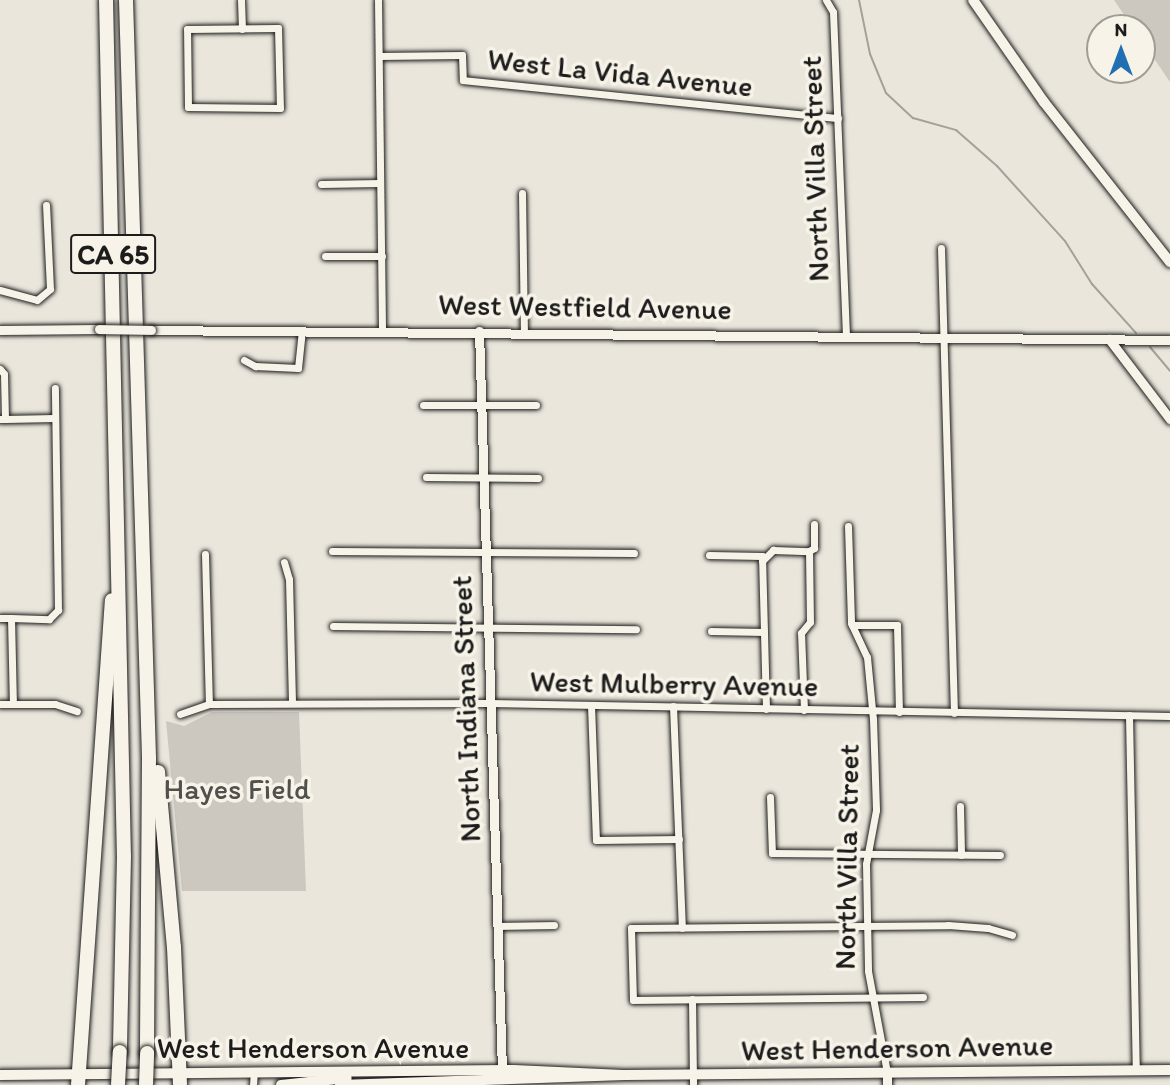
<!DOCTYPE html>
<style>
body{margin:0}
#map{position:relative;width:1170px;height:1085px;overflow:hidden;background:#eae6dc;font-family:Itim,sans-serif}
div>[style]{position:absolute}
.green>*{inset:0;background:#ccc8c0}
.stream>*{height:2px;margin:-1px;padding:0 1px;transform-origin:1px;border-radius:1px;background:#a3a19a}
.roads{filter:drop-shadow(0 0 2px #1c1c1c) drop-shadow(0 0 2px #1c1c1c)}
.minor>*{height:7px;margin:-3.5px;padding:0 3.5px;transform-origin:3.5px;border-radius:3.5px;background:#f7f3e8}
.tertiary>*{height:9px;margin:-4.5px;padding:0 4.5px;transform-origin:4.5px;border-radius:4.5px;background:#f7f3e8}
.secondary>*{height:10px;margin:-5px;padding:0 5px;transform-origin:5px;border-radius:5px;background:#f7f3e8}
.motorway>*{height:14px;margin:-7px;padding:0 7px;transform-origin:7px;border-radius:7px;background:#f7f3e8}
.bridges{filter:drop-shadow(0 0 2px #1c1c1c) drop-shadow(0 0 2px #1c1c1c)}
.tertiary-bridge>*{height:9px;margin:-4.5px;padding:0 4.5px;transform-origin:4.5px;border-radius:4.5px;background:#f7f3e8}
.motorway-bridge>*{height:14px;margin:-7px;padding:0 7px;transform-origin:7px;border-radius:7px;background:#f7f3e8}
span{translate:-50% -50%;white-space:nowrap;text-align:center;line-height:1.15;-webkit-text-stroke:7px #f7f3e8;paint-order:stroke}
.shield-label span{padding:2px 5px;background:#f7f3e8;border:2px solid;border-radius:5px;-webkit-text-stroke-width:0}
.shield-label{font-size:28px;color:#1c1c1c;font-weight:700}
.street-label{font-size:30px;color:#1c1c1c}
.park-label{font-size:30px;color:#51504d}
.north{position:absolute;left:1086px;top:14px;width:70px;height:70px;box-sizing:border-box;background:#f7f3e8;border:2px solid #9f9d96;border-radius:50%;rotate:0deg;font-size:19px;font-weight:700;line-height:28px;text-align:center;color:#1c1c1c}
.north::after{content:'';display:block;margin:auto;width:24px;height:32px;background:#1f6fb2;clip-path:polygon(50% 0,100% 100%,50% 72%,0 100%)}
</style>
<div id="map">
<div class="green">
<div style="clip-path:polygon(1114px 0,1170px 0,1170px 82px,1142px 41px,1142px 28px,1133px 28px)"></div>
<div style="clip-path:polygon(212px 712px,299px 712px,306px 891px,182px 891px,166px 721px,184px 726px)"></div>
</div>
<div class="stream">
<div style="left:859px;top:0;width:55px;rotate:78.5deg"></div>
<div style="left:870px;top:54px;width:42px;rotate:67.7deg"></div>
<div style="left:886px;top:93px;width:37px;rotate:43deg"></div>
<div style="left:913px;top:118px;width:45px;rotate:15.6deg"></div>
<div style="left:956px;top:130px;width:55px;rotate:41.3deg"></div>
<div style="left:997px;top:166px;width:101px;rotate:47.8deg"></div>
<div style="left:1065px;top:241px;width:51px;rotate:57.9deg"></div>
<div style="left:1092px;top:284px;width:66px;rotate:48.1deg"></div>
<div style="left:1150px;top:347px;width:31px;rotate:50deg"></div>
</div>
<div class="roads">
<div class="minor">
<div style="left:241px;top:0;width:29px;rotate:88deg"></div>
<div style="left:378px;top:0;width:331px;rotate:89.3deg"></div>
<div style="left:826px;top:0;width:14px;rotate:60deg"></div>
<div style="left:833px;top:12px;width:323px;rotate:87.7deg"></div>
<div style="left:278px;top:28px;width:80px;rotate:88.6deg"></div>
<div style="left:280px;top:108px;width:92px;rotate:-179.4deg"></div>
<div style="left:188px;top:107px;width:78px;rotate:-90.7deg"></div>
<div style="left:187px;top:29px;width:91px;rotate:-0.6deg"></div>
<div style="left:379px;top:56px;width:83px;rotate:-0.7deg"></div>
<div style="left:462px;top:55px;width:25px;rotate:88deg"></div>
<div style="left:463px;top:80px;width:377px;rotate:5.8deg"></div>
<div style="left:321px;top:184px;width:59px;rotate:-1deg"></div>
<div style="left:522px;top:193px;width:138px;rotate:89.2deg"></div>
<div style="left:941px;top:248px;width:465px;rotate:88.4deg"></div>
<div style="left:325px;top:256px;width:57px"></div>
<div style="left:0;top:290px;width:38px;rotate:15deg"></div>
<div style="left:37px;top:300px;width:17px;rotate:-40deg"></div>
<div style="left:50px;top:289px;width:84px;rotate:-92.7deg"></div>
<div style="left:244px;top:360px;width:13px;rotate:29deg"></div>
<div style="left:255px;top:366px;width:43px;rotate:2.7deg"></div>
<div style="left:298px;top:368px;width:38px;rotate:-84deg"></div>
<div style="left:0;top:369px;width:6px;rotate:51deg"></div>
<div style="left:4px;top:374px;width:45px;rotate:88.7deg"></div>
<div style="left:5px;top:419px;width:5px;rotate:180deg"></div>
<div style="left:423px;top:405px;width:113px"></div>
<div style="left:5px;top:419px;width:49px;rotate:-1.2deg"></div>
<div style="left:426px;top:477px;width:112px;rotate:0.5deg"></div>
<div style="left:848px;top:526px;width:97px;rotate:88.2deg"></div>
<div style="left:851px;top:623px;width:38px;rotate:65deg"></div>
<div style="left:867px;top:657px;width:62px;rotate:84.5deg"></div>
<div style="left:873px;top:719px;width:91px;rotate:88.1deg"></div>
<div style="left:876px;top:810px;width:55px;rotate:100.5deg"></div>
<div style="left:866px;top:864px;width:107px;rotate:88.9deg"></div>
<div style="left:868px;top:971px;width:104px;rotate:79.4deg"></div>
<div style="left:332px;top:551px;width:302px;rotate:0.4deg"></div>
<div style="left:205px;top:554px;width:150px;rotate:88.5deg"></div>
<div style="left:709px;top:555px;width:53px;rotate:1.1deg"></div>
<div style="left:762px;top:556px;width:153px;rotate:88.5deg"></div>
<div style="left:762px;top:561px;width:16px;rotate:-45deg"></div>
<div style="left:773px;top:550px;width:36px;rotate:2deg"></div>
<div style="left:284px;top:562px;width:18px;rotate:74deg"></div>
<div style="left:289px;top:579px;width:124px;rotate:88.6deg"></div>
<div style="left:0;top:618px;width:11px"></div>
<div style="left:11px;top:618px;width:86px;rotate:88.7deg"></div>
<div style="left:11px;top:618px;width:38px;rotate:2deg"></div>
<div style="left:49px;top:619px;width:13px;rotate:-45deg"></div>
<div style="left:58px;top:610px;width:222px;rotate:-90.8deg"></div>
<div style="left:852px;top:625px;width:45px"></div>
<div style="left:897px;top:625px;width:87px;rotate:88.7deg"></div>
<div style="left:333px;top:626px;width:303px;rotate:0.6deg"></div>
<div style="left:711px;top:631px;width:53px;rotate:1.1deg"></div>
<div style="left:0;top:704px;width:55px"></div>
<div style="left:55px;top:704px;width:23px;rotate:18deg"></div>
<div style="left:591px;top:705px;width:135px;rotate:87.9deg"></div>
<div style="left:596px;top:840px;width:83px;rotate:-0.7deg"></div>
<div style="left:673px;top:706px;width:222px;rotate:87.7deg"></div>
<div style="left:804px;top:710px;width:77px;rotate:-92.2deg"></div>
<div style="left:801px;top:633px;width:14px;rotate:-51deg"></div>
<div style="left:810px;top:622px;width:71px;rotate:-90.8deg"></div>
<div style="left:809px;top:551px;width:6px;rotate:-31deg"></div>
<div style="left:814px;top:548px;width:24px;rotate:-90deg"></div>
<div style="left:180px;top:714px;width:31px;rotate:-19deg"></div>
<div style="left:209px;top:704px;width:281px;rotate:-0.2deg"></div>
<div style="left:490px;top:703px;width:680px;rotate:1.1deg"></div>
<div style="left:1129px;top:715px;width:355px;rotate:88.9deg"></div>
<div style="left:770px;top:797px;width:56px;rotate:88deg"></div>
<div style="left:772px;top:853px;width:228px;rotate:0.5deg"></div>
<div style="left:960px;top:806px;width:49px;rotate:88.8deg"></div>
<div style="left:498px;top:926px;width:56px;rotate:-1deg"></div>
<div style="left:923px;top:997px;width:290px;rotate:179.4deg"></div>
<div style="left:633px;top:1000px;width:72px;rotate:-91.6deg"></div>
<div style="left:631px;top:928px;width:317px;rotate:-0.5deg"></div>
<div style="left:948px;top:925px;width:40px;rotate:4.3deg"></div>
<div style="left:988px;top:928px;width:25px;rotate:16deg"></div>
<div style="left:692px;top:999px;width:86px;rotate:89.3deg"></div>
<div style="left:253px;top:1085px;width:14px;rotate:-86deg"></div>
</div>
<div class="tertiary">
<div style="left:0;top:330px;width:99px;rotate:-0.6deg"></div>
<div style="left:151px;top:330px;width:1019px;rotate:0.56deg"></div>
<div style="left:479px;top:331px;width:740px;rotate:88.22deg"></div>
<div style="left:1109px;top:339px;width:101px;rotate:52.7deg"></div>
<div style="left:887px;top:1085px;width:12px;rotate:-90deg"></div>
</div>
<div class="secondary">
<div style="left:973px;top:0;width:124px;rotate:55.2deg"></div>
<div style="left:1044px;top:102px;width:204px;rotate:51.8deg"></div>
<div style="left:0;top:1075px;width:514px;rotate:-0.56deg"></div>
<div style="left:514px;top:1070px;width:109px;rotate:2.6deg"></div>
<div style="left:281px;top:1085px;width:66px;rotate:-6.1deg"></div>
<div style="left:340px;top:1085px;width:285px;rotate:-2deg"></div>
<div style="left:625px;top:1075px;width:545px;rotate:-0.53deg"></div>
</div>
<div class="motorway">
<div style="left:106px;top:0;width:856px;rotate:88.8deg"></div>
<div style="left:124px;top:856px;width:196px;rotate:91.2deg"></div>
<div style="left:126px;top:0;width:758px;rotate:88.26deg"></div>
<div style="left:149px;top:758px;width:295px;rotate:90.4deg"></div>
<div style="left:158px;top:772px;width:176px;rotate:84.8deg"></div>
<div style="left:174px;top:947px;width:138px;rotate:87.5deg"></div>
<div style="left:78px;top:1085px;width:486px;rotate:-86deg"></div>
</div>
</div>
<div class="bridges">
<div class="tertiary-bridge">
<div style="left:99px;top:329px;width:52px;rotate:1.1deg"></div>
</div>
<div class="motorway-bridge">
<div style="left:118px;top:1085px;width:33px;rotate:-87deg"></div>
<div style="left:146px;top:1085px;width:32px;rotate:-88deg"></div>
</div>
</div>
<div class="shield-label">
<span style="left:113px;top:254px">CA 65</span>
</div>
<div class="street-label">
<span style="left:620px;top:73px;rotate:6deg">West La Vida Avenue</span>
<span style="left:815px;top:169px;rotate:-92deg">North Villa Street</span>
<span style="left:585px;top:307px;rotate:1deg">West Westfield Avenue</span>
<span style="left:674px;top:684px;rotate:1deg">West Mulberry Avenue</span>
<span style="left:466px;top:709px;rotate:-92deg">North Indiana Street</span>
<span style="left:847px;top:857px;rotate:-89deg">North Villa Street</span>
<span style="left:313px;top:1048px">West Henderson Avenue</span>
<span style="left:897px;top:1048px;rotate:-1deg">West Henderson Avenue</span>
</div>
<div class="park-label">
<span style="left:237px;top:789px">Hayes Field</span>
</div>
<div class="north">N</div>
</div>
